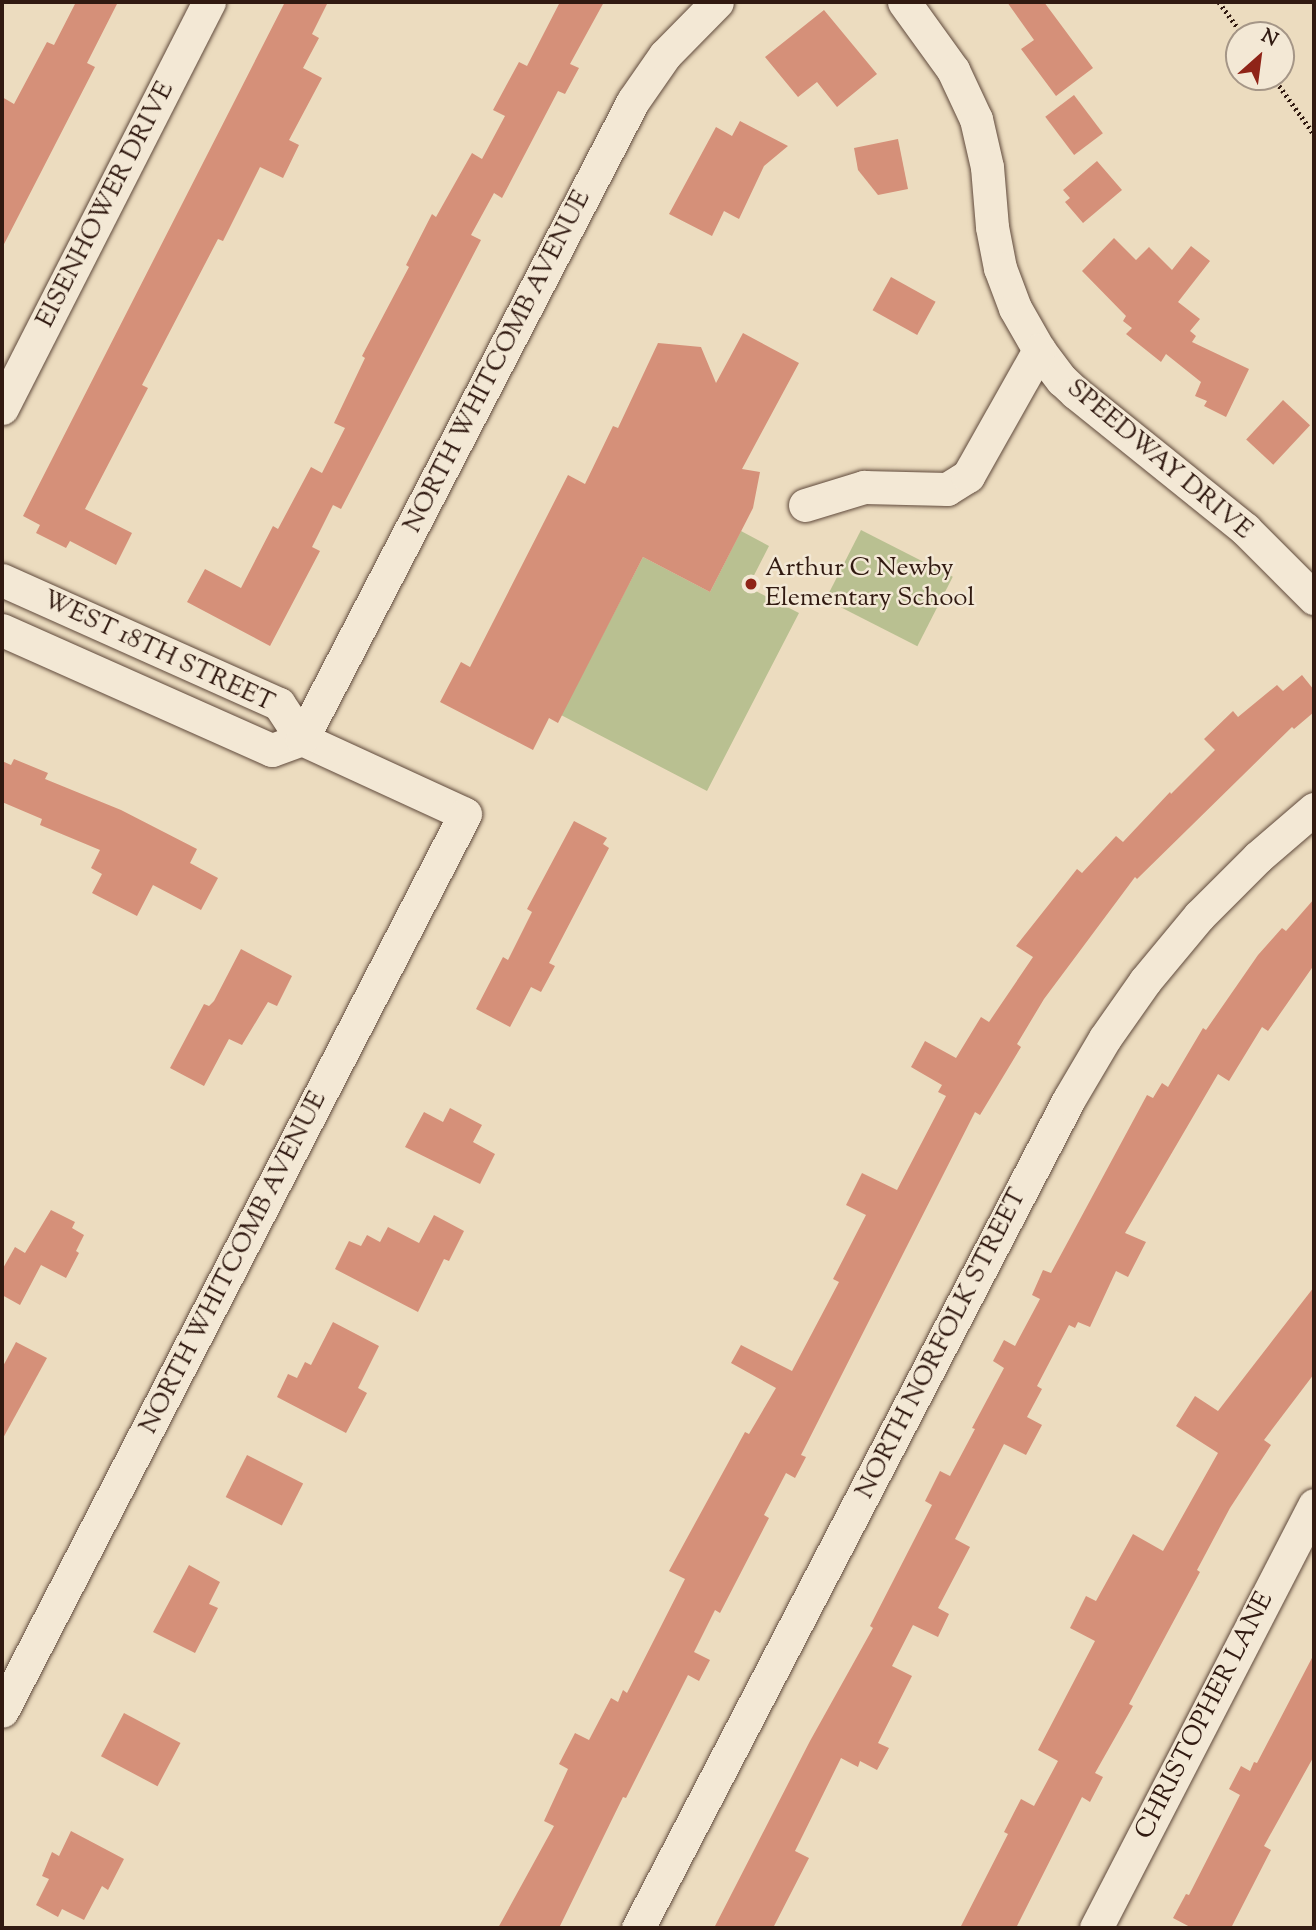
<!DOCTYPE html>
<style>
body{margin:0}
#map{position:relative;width:1316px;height:1930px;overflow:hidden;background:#ecdcbf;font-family:"Sorts Mill Goudy",serif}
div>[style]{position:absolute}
.green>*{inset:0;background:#b9c091;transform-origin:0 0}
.building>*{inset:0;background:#d59079;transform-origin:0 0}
.path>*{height:4.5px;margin-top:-2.25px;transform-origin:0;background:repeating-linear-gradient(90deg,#311a11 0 2px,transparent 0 5.5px)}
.roads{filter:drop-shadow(0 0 2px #604a3c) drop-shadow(0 0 2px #604a3c)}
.minor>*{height:33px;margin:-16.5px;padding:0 16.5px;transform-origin:16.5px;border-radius:16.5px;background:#f3e8d5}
.dots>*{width:19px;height:19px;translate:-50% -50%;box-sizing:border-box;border:4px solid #f3e8d5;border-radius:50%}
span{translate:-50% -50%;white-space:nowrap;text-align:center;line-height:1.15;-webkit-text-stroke:5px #f3e8d5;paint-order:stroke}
.street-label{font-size:26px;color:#311a11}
.poi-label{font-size:26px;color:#311a11}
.left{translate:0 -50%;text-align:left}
.frame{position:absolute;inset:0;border:4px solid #311a11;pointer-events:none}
.north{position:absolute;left:1225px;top:21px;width:70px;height:70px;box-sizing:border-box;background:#f3e8d5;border:2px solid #a59687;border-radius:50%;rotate:28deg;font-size:19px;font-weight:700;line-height:28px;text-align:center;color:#311a11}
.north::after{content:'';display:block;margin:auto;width:24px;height:32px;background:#8f2418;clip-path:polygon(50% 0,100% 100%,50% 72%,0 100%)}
</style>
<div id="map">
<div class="green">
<div style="left:861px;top:530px;width:103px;height:78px;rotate:27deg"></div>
<div style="clip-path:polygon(741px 531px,769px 546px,748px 587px,799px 613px,707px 791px,561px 715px,643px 557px,710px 592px)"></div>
</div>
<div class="building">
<div style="clip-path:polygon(76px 2px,118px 2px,87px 63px,95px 67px,2px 248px,2px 97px,14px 104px,47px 42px,54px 45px)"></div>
<div style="clip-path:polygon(285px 2px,328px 2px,312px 34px,319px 38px,303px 68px,322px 78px,289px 140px,299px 145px,283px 178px,260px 167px,223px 241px,218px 239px,142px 385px,148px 388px,85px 509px,132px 533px,116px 565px,70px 541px,66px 548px,36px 533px,40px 525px,23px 516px)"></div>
<div style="clip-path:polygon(560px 2px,604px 2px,570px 64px,579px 68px,565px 94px,558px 91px,502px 198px,494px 193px,471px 235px,481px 240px,341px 509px,333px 505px,312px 547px,320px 551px,270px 646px,187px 602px,205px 569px,241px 588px,273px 526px,278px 529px,311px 467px,322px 473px,345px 428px,334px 423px,365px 358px,362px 356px,409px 267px,406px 265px,432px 214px,436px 217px,472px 153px,482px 159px,505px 116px,493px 110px,519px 62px,527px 66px)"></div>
<div style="clip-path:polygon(1007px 2px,1044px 2px,1093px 68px,1056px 96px,1021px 49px,1034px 40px)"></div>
<div style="clip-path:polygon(824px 10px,877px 74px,837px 107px,817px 82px,798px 97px,765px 57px)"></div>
<div style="left:1074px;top:95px;width:48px;height:36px;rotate:53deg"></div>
<div style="clip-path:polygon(740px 121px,788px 146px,764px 166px,739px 219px,724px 211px,712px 236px,669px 214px,716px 127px,732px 136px)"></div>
<div style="clip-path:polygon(898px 139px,908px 189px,878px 195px,858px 170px,854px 148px)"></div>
<div style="clip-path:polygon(1097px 161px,1122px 190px,1083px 223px,1065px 202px,1070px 198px,1063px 190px)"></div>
<div style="clip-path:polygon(1114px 238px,1136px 260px,1149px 247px,1172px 270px,1191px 246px,1210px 261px,1178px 302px,1200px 319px,1190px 331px,1196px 336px,1192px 342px,1249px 369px,1226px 417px,1204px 406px,1207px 401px,1195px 396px,1201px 382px,1166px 354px,1161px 362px,1126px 334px,1132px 328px,1123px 321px,1126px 316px,1082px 271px)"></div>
<div style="left:891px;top:277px;width:51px;height:38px;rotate:29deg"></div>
<div style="clip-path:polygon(743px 333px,799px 363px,742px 469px,760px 472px,753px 508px,710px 592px,643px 557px,558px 723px,549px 718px,533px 750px,440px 702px,461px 662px,470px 667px,568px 475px,585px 484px,613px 426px,618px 428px,658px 343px,701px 347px,716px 383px)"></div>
<div style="left:1283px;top:400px;width:37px;height:54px;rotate:43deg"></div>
<div style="clip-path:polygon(1302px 675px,1314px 690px,1314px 712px,1294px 729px,1292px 727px,1137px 879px,1135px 877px,1044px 999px,1017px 1044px,1021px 1047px,980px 1115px,975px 1112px,801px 1455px,806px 1457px,795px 1478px,786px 1473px,764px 1515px,769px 1518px,720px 1613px,715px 1610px,694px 1652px,710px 1660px,699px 1681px,688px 1675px,626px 1798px,623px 1797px,559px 1928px,498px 1928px,554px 1826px,544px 1821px,568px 1769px,559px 1764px,575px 1733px,589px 1740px,611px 1698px,618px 1702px,623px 1690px,627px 1693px,685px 1579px,669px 1571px,745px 1432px,749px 1434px,776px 1388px,731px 1363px,741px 1345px,792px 1371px,839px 1282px,833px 1279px,866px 1215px,846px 1205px,862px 1173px,897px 1190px,946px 1096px,938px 1092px,942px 1085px,911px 1067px,925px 1041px,956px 1058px,981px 1017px,989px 1022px,1033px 957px,1016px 946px,1077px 869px,1082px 873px,1116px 836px,1123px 842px,1170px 792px,1171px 794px,1215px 750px,1204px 739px,1233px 711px,1238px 717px,1277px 685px,1283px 691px)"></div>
<div style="clip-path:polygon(14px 759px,48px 773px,45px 779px,121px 810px,197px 849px,190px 863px,218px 878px,201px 910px,153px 885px,137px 916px,92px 893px,102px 874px,91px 868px,100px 850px,40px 825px,42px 819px,2px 802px,2px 761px,11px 765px)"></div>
<div style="clip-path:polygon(574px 821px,607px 838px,603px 844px,609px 848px,549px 963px,555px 966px,541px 992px,531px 987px,510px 1027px,476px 1009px,503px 957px,508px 960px,532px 912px,527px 909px)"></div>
<div style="clip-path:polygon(1314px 899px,1314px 965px,1268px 1031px,1262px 1027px,1229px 1081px,1218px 1074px,1125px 1233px,1146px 1242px,1128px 1277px,1116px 1271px,1090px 1327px,1078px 1322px,1075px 1328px,1069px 1325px,1037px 1386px,1042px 1389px,1027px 1417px,1042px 1425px,1026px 1455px,1004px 1444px,955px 1539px,970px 1547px,938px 1608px,949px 1614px,938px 1637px,913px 1625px,892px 1666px,912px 1676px,878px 1743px,889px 1748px,877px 1770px,860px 1761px,858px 1767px,841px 1758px,795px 1851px,809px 1858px,773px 1928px,714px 1928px,810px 1741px,873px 1628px,870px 1626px,932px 1505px,925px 1501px,940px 1471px,950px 1476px,975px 1429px,972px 1428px,1004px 1368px,993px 1361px,1004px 1340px,1015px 1346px,1040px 1299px,1032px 1295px,1043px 1270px,1051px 1273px,1147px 1095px,1153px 1098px,1162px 1083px,1168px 1087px,1203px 1028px,1206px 1030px,1258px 955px,1282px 928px,1286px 931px)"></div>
<div style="clip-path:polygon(241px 949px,292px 976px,277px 1006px,268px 1002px,242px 1045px,229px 1039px,204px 1086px,170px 1068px,204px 1004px,209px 1006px,214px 1001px)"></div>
<div style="clip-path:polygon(450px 1108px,482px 1125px,473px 1142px,495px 1154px,480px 1184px,405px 1147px,424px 1112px,443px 1122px)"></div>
<div style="clip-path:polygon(51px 1210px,75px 1222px,72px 1228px,84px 1235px,76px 1251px,79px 1253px,66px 1278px,41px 1265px,20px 1305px,2px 1295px,2px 1270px,15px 1247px,25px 1253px)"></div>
<div style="clip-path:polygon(434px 1215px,464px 1231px,449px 1261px,444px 1259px,418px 1312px,335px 1269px,349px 1241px,361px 1246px,367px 1235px,380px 1242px,388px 1227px,419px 1243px)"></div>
<div style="clip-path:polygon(1314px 1287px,1314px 1374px,1264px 1440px,1271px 1445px,1230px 1508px,1197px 1570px,1200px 1572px,1129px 1704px,1133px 1706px,1095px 1773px,1103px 1777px,1090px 1802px,1082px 1797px,1016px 1928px,960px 1928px,1008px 1834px,1004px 1832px,1021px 1799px,1034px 1806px,1058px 1761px,1038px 1750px,1095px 1641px,1070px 1628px,1086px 1596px,1096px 1601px,1133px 1534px,1163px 1551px,1218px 1453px,1176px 1426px,1195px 1396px,1218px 1411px)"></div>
<div style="clip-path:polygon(333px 1322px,379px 1346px,358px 1388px,367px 1393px,346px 1433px,277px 1397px,288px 1374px,297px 1378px,305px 1362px,311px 1365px)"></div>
<div style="clip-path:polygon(16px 1342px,47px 1358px,2px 1440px,2px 1368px)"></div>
<div style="left:247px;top:1455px;width:63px;height:47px;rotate:27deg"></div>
<div style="clip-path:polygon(189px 1565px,220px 1582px,209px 1604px,218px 1608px,195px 1653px,153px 1632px)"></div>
<div style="clip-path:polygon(1314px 1654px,1314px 1756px,1264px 1846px,1271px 1850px,1231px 1928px,1192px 1928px,1173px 1918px,1186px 1894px,1189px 1895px,1240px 1795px,1229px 1789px,1241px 1766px,1250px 1771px,1254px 1762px,1257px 1763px)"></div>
<div style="left:124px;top:1713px;width:64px;height:49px;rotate:28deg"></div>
<div style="clip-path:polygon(71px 1831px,124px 1859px,108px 1890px,102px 1886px,84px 1920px,62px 1909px,58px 1917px,36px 1905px,49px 1879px,42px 1876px,52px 1852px,59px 1856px)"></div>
</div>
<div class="path">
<div style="left:1219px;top:2px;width:41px;rotate:54deg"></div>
<div style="left:1273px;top:77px;width:70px;rotate:54.3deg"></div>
</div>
<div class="roads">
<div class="minor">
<div style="left:904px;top:2px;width:84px;rotate:54.2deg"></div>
<div style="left:953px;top:70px;width:54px;rotate:64.9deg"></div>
<div style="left:976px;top:119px;width:49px;rotate:77.1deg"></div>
<div style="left:987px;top:167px;width:60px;rotate:85.2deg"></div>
<div style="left:992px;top:227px;width:42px;rotate:79deg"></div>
<div style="left:1000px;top:268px;width:43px;rotate:69.4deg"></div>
<div style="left:1015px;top:308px;width:48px;rotate:60.3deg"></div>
<div style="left:1039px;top:350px;width:38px;rotate:53deg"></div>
<div style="left:1062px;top:380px;width:19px;rotate:43deg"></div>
<div style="left:1076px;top:393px;width:217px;rotate:38.8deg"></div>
<div style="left:1245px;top:529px;width:98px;rotate:45deg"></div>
<div style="left:2px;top:408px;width:456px;rotate:-63deg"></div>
<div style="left:805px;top:505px;width:62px;rotate:-17deg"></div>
<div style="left:864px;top:487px;width:83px;rotate:1.4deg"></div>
<div style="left:947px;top:489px;width:25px;rotate:-32deg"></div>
<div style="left:968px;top:476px;width:145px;rotate:-60.6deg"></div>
<div style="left:2px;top:580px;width:303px;rotate:24.1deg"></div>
<div style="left:279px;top:704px;width:42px;rotate:56.7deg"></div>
<div style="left:302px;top:739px;width:179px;rotate:24.7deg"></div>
<div style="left:465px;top:814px;width:1009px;rotate:117.3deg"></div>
<div style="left:2px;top:630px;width:295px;rotate:24deg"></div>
<div style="left:272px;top:750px;width:32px;rotate:-20deg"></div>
<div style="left:302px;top:739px;width:719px;rotate:-62.58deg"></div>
<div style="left:633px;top:101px;width:56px;rotate:-55.2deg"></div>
<div style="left:665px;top:55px;width:74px;rotate:-45.5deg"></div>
<div style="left:638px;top:1928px;width:934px;rotate:-62.53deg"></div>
<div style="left:1069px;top:1099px;width:71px;rotate:-59.5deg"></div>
<div style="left:1105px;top:1038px;width:70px;rotate:-54.9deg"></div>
<div style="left:1145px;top:981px;width:85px;rotate:-50.3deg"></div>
<div style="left:1199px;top:916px;width:83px;rotate:-45deg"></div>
<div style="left:1258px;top:857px;width:74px;rotate:-40.6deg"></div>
<div style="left:1096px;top:1928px;width:476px;rotate:-62.7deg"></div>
</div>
</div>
<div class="dots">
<div style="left:751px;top:584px;background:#8f2418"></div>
</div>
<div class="street-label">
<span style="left:106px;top:205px;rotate:-63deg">EISENHOWER DRIVE</span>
<span style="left:498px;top:362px;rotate:-63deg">NORTH WHITCOMB AVENUE</span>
<span style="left:1159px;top:460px;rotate:40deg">SPEEDWAY DRIVE</span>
<span style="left:158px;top:652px;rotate:25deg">WEST 18TH STREET</span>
<span style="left:234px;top:1263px;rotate:-63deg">NORTH WHITCOMB AVENUE</span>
<span style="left:942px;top:1344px;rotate:-63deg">NORTH NORFOLK STREET</span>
<span style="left:1205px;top:1716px;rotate:-63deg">CHRISTOPHER LANE</span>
</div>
<div class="poi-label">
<span class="left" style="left:765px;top:584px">Arthur C Newby<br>Elementary School</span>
</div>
<div class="frame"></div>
<div class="north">N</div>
</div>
